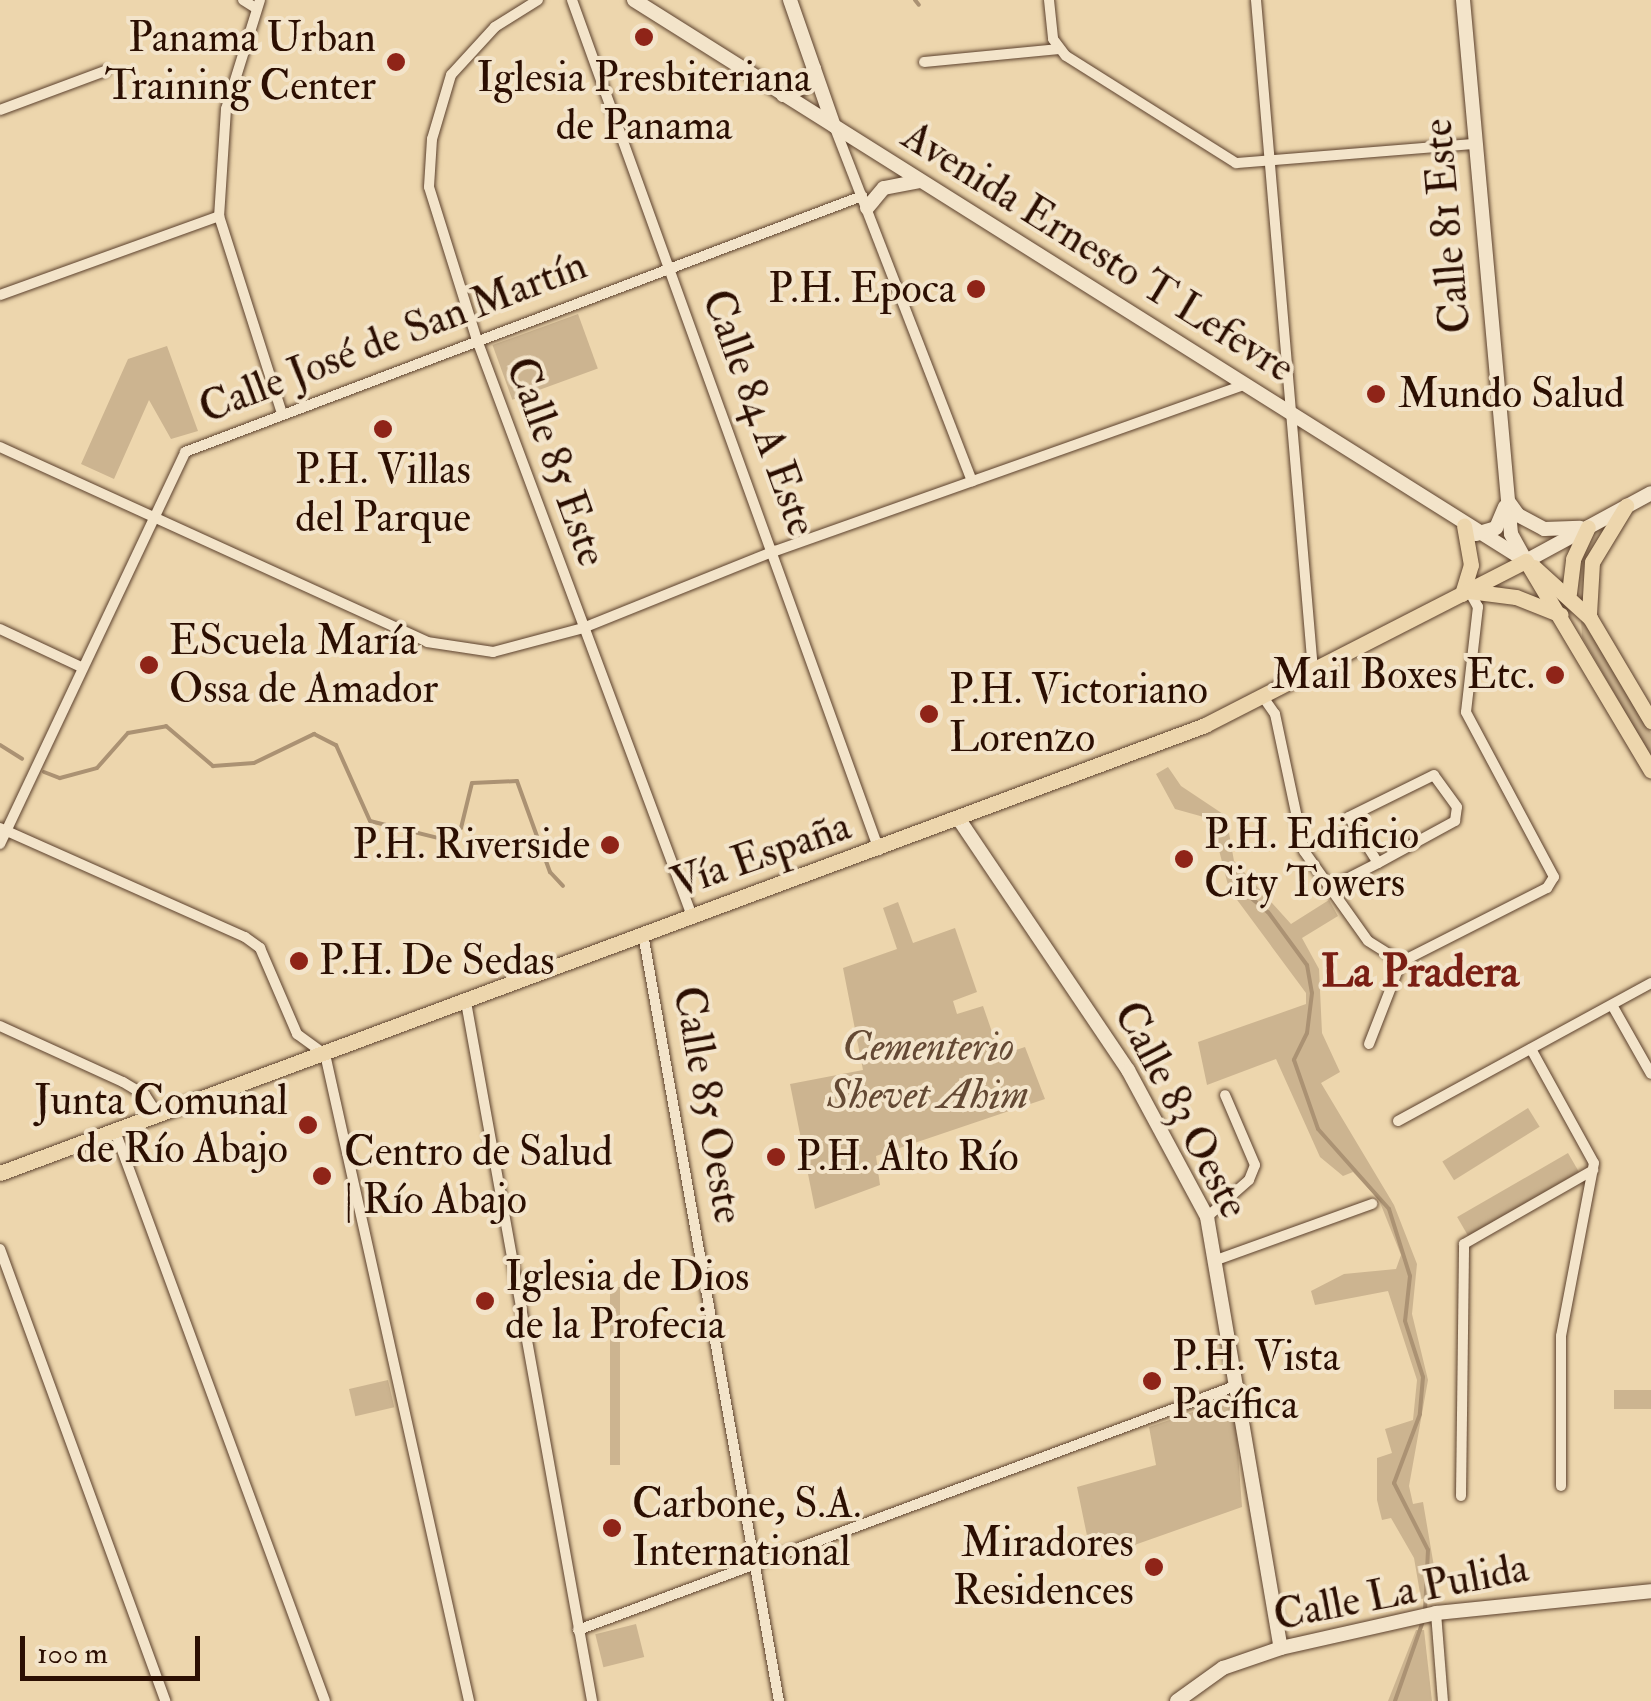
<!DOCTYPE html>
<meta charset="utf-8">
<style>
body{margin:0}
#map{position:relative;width:1651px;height:1701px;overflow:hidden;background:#edd6ad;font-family:"IM FELL Double Pica",serif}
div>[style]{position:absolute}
.green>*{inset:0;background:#ccb490;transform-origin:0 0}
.stream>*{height:4px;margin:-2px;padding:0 2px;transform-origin:2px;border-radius:2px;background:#ab9273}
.roads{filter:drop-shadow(0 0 2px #5c412d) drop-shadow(0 0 2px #5c412d)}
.street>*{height:10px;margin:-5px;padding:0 5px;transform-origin:5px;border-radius:5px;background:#f3e4ca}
.secondary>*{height:14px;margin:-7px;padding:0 7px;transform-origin:7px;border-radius:7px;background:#f3e4ca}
.primary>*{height:15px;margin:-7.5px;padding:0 7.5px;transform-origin:7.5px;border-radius:7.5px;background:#edd6ad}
.dots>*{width:28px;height:28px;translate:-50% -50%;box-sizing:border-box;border:5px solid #f3e4ca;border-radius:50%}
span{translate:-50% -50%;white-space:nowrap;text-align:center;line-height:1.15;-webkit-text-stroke:8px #f3e4ca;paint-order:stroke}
.poi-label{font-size:42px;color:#2c0f02}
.right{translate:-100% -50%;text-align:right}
.left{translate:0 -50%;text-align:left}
.street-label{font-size:42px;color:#2c0f02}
.park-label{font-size:42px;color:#644934;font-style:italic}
.neighbourhood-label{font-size:45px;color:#7a1f14;font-weight:700}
.scale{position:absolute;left:20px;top:1636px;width:180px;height:45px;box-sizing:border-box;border:5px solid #2c0f02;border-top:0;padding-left:12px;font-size:30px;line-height:35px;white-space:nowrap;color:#2c0f02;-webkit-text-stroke:8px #f3e4ca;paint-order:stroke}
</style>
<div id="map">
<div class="green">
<div style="left:578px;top:314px;width:58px;height:91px;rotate:70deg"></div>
<div style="clip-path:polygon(167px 346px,198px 431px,171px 439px,149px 400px,114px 479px,81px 464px,128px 359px)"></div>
<div style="clip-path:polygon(1581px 618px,1651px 733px,1651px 757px,1582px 637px)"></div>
<div style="clip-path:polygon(1168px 767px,1181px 786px,1226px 816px,1234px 861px,1291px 924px,1329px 900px,1338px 916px,1302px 938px,1319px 969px,1322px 1033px,1340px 1072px,1321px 1083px,1394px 1205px,1417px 1264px,1412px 1314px,1428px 1380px,1409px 1486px,1413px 1504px,1423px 1502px,1439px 1596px,1421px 1599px,1414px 1558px,1391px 1518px,1382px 1520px,1377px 1500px,1377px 1458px,1392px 1453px,1385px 1429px,1413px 1420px,1417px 1380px,1388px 1291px,1315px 1305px,1311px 1291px,1344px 1274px,1396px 1269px,1401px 1255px,1379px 1200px,1353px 1172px,1343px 1176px,1320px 1157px,1276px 1059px,1207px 1085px,1198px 1042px,1306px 1004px,1306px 993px,1229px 889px,1211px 819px,1175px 809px,1156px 774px)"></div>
<div style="clip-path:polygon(898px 902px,913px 943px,955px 928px,977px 992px,953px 1001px,957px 1014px,983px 1006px,1000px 1055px,1025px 1047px,1045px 1099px,876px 1156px,880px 1185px,815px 1209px,790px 1084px,863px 1070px,843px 968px,897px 949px,883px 908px)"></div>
<div style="left:1528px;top:1108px;width:22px;height:101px;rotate:58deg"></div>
<div style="left:1568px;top:1153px;width:22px;height:128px;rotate:60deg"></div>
<div style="left:610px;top:1287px;width:10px;height:178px"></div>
<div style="left:388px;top:1380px;width:28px;height:40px;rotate:77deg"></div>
<div style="left:1651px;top:1390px;width:19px;height:37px;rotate:90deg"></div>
<div style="clip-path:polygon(1225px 1401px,1235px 1412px,1242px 1507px,1092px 1560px,1077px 1487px,1156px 1465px,1149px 1427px)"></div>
<div style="left:636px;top:1624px;width:34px;height:42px;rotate:76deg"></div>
<div style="clip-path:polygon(1416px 1630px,1424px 1630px,1432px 1701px,1388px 1701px)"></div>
</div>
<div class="stream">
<div style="left:915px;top:0;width:6px;rotate:51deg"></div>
<div style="left:0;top:745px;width:26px;rotate:32deg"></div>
<div style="left:44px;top:772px;width:17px;rotate:21deg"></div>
<div style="left:60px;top:778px;width:38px;rotate:-15deg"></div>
<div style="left:97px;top:768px;width:47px;rotate:-48.5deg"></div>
<div style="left:128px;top:733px;width:39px;rotate:-10deg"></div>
<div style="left:166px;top:726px;width:62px;rotate:40.4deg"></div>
<div style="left:213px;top:766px;width:41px;rotate:-4.2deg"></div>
<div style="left:254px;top:763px;width:67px;rotate:-25.8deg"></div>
<div style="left:314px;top:734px;width:25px;rotate:27deg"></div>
<div style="left:336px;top:745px;width:83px;rotate:65.9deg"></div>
<div style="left:370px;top:821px;width:78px;rotate:14deg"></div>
<div style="left:446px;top:840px;width:19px;rotate:-39deg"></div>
<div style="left:461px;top:828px;width:46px;rotate:-76.3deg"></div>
<div style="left:472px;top:783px;width:45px;rotate:-2.5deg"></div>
<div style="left:517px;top:781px;width:97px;rotate:70.1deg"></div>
<div style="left:550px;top:872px;width:19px;rotate:47deg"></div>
<div style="left:1244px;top:892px;width:31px;rotate:40deg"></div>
<div style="left:1268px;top:912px;width:66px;rotate:53.7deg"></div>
<div style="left:1307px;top:965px;width:28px;rotate:80deg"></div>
<div style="left:1312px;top:993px;width:40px;rotate:97.1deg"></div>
<div style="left:1307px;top:1033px;width:30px;rotate:116deg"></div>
<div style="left:1294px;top:1060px;width:73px;rotate:70.8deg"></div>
<div style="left:1318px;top:1129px;width:107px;rotate:48.4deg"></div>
<div style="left:1389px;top:1209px;width:70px;rotate:72.6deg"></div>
<div style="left:1410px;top:1276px;width:45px;rotate:96.3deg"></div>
<div style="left:1405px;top:1321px;width:59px;rotate:72.2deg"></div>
<div style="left:1423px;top:1377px;width:37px;rotate:95deg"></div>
<div style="left:1420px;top:1414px;width:74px;rotate:110.6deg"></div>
<div style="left:1394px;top:1483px;width:75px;rotate:63.1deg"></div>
<div style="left:1428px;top:1550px;width:62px;rotate:92.8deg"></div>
<div style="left:1395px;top:1701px;width:85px;rotate:-70.7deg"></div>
</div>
<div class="roads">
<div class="street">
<div style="left:243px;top:0;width:15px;rotate:32deg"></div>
<div style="left:260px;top:0;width:114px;rotate:107.3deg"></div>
<div style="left:226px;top:109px;width:107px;rotate:93.7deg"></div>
<div style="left:219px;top:216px;width:207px;rotate:72.3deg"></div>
<div style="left:538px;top:0;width:51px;rotate:147.9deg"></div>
<div style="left:495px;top:27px;width:65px;rotate:132.5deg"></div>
<div style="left:451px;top:75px;width:67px;rotate:106.5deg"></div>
<div style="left:432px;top:139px;width:48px;rotate:93.6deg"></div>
<div style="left:429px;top:187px;width:160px;rotate:72.6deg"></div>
<div style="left:477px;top:340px;width:615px;rotate:69.53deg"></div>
<div style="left:572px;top:0;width:904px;rotate:70.14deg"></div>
<div style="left:1049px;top:0;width:39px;rotate:84deg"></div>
<div style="left:1053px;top:39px;width:21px;rotate:53deg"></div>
<div style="left:1066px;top:56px;width:201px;rotate:32.2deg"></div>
<div style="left:1236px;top:163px;width:239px;rotate:-4.6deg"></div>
<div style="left:1256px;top:0;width:673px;rotate:85.14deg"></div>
<div style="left:924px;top:62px;width:136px;rotate:-5.5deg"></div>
<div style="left:0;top:110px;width:112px;rotate:-20.4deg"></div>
<div style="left:835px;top:128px;width:379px;rotate:68.8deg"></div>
<div style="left:0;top:295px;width:233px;rotate:-19.8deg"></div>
<div style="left:0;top:447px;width:469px;rotate:24.5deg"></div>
<div style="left:427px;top:642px;width:67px;rotate:8.6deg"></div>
<div style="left:493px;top:652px;width:93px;rotate:-14.9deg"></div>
<div style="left:583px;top:628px;width:207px;rotate:-21.9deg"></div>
<div style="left:775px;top:551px;width:495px;rotate:-19.5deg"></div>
<div style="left:0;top:629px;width:89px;rotate:25.1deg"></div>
<div style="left:1263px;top:697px;width:21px;rotate:55deg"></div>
<div style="left:1275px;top:714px;width:140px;rotate:78deg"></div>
<div style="left:1304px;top:851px;width:110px;rotate:54.6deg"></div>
<div style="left:1368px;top:941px;width:39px;rotate:32deg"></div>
<div style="left:0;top:828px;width:268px;rotate:24deg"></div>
<div style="left:245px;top:937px;width:19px;rotate:36deg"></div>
<div style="left:260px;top:948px;width:94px;rotate:66.7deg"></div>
<div style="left:297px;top:1034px;width:34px;rotate:36deg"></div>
<div style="left:325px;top:1054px;width:663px;rotate:77.45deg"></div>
<div style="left:0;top:844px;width:433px;rotate:-64.7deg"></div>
<div style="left:185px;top:452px;width:724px;rotate:-20.71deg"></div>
<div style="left:1329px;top:888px;width:55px;rotate:-27deg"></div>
<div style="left:1378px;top:863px;width:88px;rotate:-28.6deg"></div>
<div style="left:1455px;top:821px;width:14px;rotate:-82deg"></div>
<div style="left:1457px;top:807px;width:39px;rotate:-126deg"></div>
<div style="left:1434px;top:775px;width:95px;rotate:153.7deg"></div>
<div style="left:1349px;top:817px;width:54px;rotate:57.8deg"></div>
<div style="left:643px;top:934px;width:779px;rotate:79.95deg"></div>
<div style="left:1401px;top:962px;width:164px;rotate:-26.9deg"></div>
<div style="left:1547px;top:888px;width:13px;rotate:-58deg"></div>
<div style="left:1554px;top:877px;width:187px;rotate:-118.1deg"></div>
<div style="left:1466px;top:712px;width:106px;rotate:-83.5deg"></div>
<div style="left:1478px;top:607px;width:18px;rotate:-119deg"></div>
<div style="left:466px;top:1002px;width:710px;rotate:79.78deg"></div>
<div style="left:1612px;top:1005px;width:79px;rotate:60.5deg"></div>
<div style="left:0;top:1026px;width:135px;rotate:24.5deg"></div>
<div style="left:123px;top:1082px;width:26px;rotate:31deg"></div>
<div style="left:145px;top:1095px;width:24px;rotate:57deg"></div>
<div style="left:1369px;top:1044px;width:88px;rotate:-68.7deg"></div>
<div style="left:1531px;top:1049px;width:130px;rotate:61.1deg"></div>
<div style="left:1594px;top:1163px;width:176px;rotate:100.8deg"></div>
<div style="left:1561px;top:1336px;width:150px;rotate:90deg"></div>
<div style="left:1398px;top:1121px;width:288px;rotate:-28.6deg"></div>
<div style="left:115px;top:1131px;width:607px;rotate:69.78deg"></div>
<div style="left:1207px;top:1217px;width:56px;rotate:-41.4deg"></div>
<div style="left:1249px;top:1180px;width:16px;rotate:-68deg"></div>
<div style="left:1255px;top:1165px;width:76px;rotate:-113.2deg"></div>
<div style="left:0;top:1249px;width:481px;rotate:69.9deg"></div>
<div style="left:1219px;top:1259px;width:163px;rotate:-19.8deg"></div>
<div style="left:1461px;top:1496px;width:252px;rotate:-89.3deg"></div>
<div style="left:1464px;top:1244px;width:149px;rotate:-29.8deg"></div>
<div style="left:1436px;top:1613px;width:88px;rotate:85.5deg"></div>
<div style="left:578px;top:1630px;width:704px;rotate:-20.37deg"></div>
</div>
<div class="secondary">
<div style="left:634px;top:0;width:1054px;rotate:32.17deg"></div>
<div style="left:790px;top:0;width:133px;rotate:70.8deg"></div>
<div style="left:1463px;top:0;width:536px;rotate:84.86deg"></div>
<div style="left:1511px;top:534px;width:31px;rotate:61deg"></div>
<div style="left:783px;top:95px;width:22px;rotate:-21deg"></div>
<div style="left:804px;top:87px;width:21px;rotate:-61deg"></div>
<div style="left:867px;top:208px;width:26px;rotate:-50deg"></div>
<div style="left:884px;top:188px;width:36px;rotate:-11deg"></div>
<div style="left:1508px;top:501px;width:17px;rotate:54deg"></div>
<div style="left:1518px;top:515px;width:30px;rotate:28deg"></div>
<div style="left:1544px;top:529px;width:36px;rotate:-2deg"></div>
<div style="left:1476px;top:534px;width:21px;rotate:-17deg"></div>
<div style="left:1496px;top:528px;width:23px;rotate:-67deg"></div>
<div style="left:1526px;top:561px;width:142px;rotate:-28.5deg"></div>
<div style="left:958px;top:818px;width:304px;rotate:56deg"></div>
<div style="left:1128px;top:1070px;width:167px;rotate:61.7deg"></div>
<div style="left:1207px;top:1217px;width:437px;rotate:80.3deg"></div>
<div style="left:1177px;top:1701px;width:57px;rotate:-35.7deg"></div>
<div style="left:1223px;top:1668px;width:61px;rotate:-19deg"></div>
<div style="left:1281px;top:1648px;width:159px;rotate:-12.7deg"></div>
<div style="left:1436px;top:1613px;width:216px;rotate:-5.8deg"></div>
</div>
<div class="primary">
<div style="left:1526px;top:561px;width:244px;rotate:59.2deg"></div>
<div style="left:1534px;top:567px;width:76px;rotate:42.3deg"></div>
<div style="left:1590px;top:618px;width:120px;rotate:59.4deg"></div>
<div style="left:1469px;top:591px;width:47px;rotate:7.3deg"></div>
<div style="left:1516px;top:597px;width:48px;rotate:21.8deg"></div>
<div style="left:1569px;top:593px;width:34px;rotate:-83deg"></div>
<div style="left:1573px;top:559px;width:35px;rotate:-65deg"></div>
<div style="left:1462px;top:594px;width:30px;rotate:-73deg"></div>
<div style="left:1471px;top:565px;width:40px;rotate:-100deg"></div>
<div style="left:1589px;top:614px;width:52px;rotate:-86.7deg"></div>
<div style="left:1592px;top:562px;width:66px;rotate:-58.7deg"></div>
<div style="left:0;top:1173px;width:1286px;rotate:-20.39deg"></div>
<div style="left:1205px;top:725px;width:360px;rotate:-27.1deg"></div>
</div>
</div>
<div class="dots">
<div style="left:644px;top:37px;background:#8f2418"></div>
<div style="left:396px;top:62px;background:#8f2418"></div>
<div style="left:976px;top:289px;background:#8f2418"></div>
<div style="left:1376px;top:394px;background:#8f2418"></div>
<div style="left:383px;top:429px;background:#8f2418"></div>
<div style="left:149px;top:665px;background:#8f2418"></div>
<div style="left:1555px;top:675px;background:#8f2418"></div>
<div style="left:929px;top:714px;background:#8f2418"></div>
<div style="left:610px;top:845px;background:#8f2418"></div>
<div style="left:1184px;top:859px;background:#8f2418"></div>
<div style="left:299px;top:961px;background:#8f2418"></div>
<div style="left:308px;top:1125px;background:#8f2418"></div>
<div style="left:776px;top:1157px;background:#8f2418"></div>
<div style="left:322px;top:1176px;background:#8f2418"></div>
<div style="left:485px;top:1301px;background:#8f2418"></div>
<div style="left:1152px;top:1381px;background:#8f2418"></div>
<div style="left:612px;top:1528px;background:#8f2418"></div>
<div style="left:1154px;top:1567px;background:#8f2418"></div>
</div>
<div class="poi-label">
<span class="right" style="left:376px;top:62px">Panama Urban<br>Training Center</span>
<span style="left:644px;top:102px">Iglesia Presbiteriana<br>de Panama</span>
<span class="right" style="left:956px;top:289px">P.H. Epoca</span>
<span class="left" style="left:1398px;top:394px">Mundo Salud</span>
<span style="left:383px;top:494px">P.H. Villas<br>del Parque</span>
<span class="left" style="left:169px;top:665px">EScuela María<br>Ossa de Amador</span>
<span class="right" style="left:1535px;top:675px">Mail Boxes Etc.</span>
<span class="left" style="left:949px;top:714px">P.H. Victoriano<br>Lorenzo</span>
<span class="left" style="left:1204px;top:859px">P.H. Edificio<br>City Towers</span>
<span class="right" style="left:590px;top:845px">P.H. Riverside</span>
<span class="left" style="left:319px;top:961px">P.H. De Sedas</span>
<span class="right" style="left:288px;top:1125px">Junta Comunal<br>de Río Abajo</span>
<span class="left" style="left:344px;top:1176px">Centro de Salud<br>| Río Abajo</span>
<span class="left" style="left:796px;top:1157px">P.H. Alto Río</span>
<span class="left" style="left:505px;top:1301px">Iglesia de Dios<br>de la Profecia</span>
<span class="left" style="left:1172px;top:1381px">P.H. Vista<br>Pacífica</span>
<span class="left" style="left:632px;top:1528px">Carbone, S.A.<br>International</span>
<span class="right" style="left:1134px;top:1567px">Miradores<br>Residences</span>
</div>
<div class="street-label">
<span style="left:1447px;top:226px;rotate:-95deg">Calle 81 Este</span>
<span style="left:1098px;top:252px;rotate:32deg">Avenida Ernesto T Lefevre</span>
<span style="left:393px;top:337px;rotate:-21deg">Calle José de San Martín</span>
<span style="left:759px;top:413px;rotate:70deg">Calle 84 A Este</span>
<span style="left:556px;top:462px;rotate:70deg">Calle 85 Este</span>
<span style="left:761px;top:855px;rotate:-19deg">Vía España</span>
<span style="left:708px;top:1105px;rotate:80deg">Calle 85 Oeste</span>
<span style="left:1181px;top:1110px;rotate:62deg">Calle 83 Oeste</span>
<span style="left:1401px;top:1592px;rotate:-11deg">Calle La Pulida</span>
</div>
<div class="park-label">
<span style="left:928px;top:1071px">Cementerio<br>Shevet Ahim</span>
</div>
<div class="neighbourhood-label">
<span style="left:1420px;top:973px">La Pradera</span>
</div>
<div class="scale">100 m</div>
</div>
